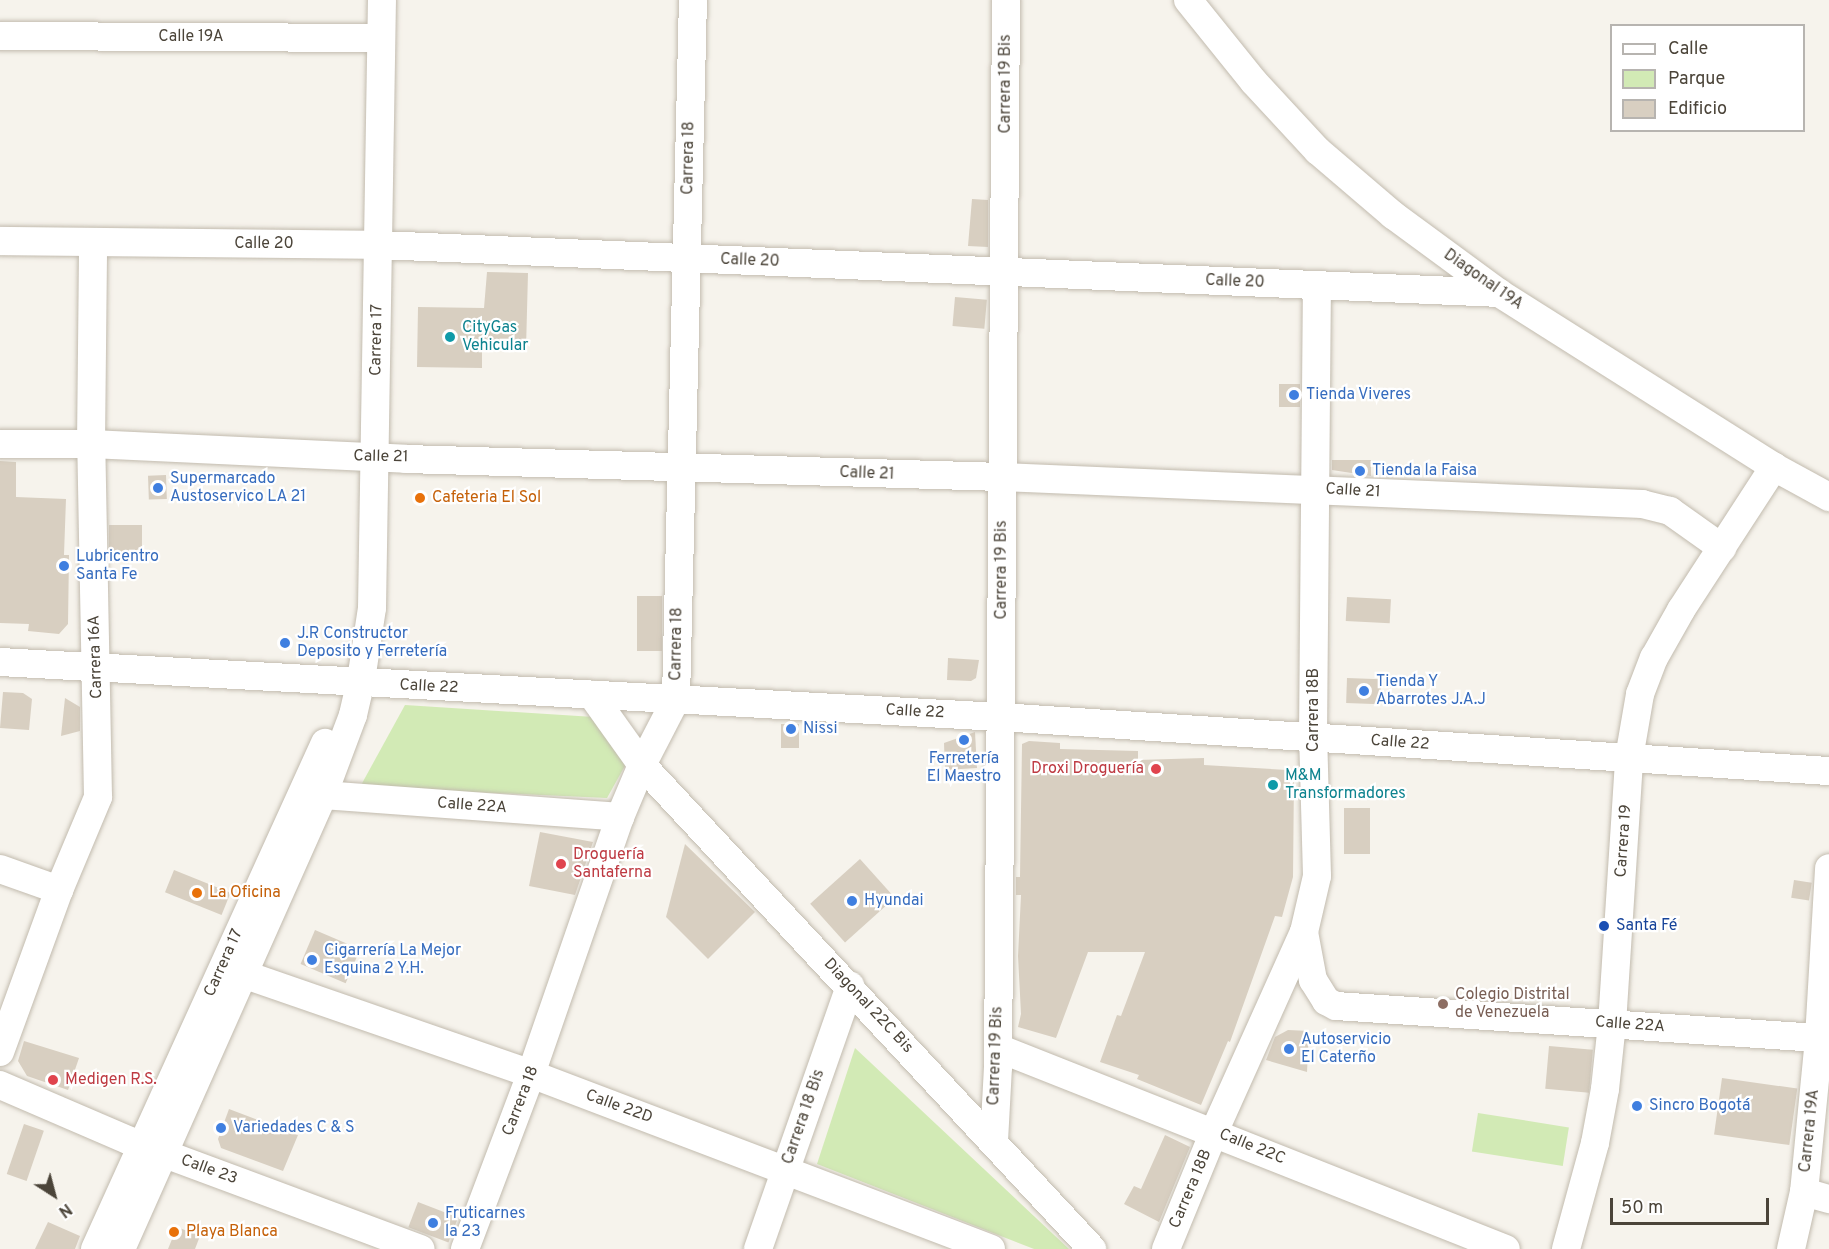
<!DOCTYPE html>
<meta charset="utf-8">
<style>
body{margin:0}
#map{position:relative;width:1829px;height:1249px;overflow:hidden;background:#f6f3ec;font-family:Overpass,sans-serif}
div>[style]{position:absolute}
.green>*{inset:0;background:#d2eab5;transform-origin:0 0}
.building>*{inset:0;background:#d8cfc1;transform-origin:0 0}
.roads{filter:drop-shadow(0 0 2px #c2bbae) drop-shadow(0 0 2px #c2bbae)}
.minor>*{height:28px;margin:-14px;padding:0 14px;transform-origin:14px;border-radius:14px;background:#fff}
.dots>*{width:16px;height:16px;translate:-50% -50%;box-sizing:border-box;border:3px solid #fff;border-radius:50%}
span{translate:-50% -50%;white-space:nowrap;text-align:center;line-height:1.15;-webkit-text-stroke:4.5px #fff;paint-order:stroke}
.street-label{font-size:16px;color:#4b4439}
.culture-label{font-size:16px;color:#0d838f}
.left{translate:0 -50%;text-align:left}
.shop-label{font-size:16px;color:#366cbe}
.food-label{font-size:16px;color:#c56008}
.health-label{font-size:16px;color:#be3a42}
.right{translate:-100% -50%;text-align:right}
.transit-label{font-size:16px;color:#164399}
.education-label{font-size:16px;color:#785e54}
.legend{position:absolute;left:1610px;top:24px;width:195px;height:108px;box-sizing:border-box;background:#fff;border:2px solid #b7b4b0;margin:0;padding:8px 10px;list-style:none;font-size:18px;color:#4b4439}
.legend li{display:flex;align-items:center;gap:12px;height:30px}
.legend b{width:30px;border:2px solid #b7b4b0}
.north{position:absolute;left:24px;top:1165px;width:60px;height:60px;-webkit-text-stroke:4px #fff;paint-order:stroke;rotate:144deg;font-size:16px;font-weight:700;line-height:24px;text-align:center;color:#4b4439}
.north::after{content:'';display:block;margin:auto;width:21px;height:27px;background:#4b4439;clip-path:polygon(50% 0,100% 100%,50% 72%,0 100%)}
.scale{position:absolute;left:1610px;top:1198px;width:159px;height:27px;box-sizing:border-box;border:3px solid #4b4439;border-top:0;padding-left:8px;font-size:18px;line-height:21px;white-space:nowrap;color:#4b4439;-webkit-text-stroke:4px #fff;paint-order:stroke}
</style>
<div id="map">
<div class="green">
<div style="clip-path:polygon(405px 705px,594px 717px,626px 764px,607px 798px,360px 787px)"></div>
<div style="clip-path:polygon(855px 1048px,1069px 1249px,1034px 1249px,817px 1164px)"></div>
<div style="left:1478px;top:1113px;width:92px;height:39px;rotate:9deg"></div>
</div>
<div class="building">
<div style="clip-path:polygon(972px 199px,988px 200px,988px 247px,968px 246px)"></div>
<div style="clip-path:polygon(487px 272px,528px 273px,526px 349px,482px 348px,482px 368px,417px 367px,418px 307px,484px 308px)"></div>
<div style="left:955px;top:297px;width:32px;height:29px;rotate:5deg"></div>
<div style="left:1279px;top:384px;width:21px;height:23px"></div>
<div style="clip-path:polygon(1332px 460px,1371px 460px,1371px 476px,1332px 470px)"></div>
<div style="clip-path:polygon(0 461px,16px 462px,16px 497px,66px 499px,64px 555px,69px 555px,68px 624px,59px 634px,28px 631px,29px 624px,0 623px)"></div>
<div style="left:166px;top:475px;width:24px;height:18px;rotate:88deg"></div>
<div style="left:109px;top:525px;width:33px;height:29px"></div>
<div style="left:637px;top:596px;width:25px;height:55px"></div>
<div style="left:1347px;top:597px;width:44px;height:24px;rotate:3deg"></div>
<div style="clip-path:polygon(948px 658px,979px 660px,976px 678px,971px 681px,947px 680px)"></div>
<div style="left:1347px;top:678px;width:34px;height:25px;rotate:2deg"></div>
<div style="clip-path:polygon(3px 692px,23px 693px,32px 699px,29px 730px,0 728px)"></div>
<div style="clip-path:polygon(65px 698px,80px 707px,80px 731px,61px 736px)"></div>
<div style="left:781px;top:724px;width:18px;height:24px"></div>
<div style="clip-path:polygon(975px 732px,977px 768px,945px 770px,944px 743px)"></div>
<div style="clip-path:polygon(1029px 741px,1060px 743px,1060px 749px,1138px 751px,1138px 760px,1204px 758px,1204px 765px,1287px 770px,1294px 778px,1293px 877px,1282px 917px,1275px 916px,1230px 1042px,1228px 1041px,1201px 1105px,1137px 1079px,1139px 1075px,1100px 1062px,1117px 1015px,1121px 1016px,1145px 952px,1088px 952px,1056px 1038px,1018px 1027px,1021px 1014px,1018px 956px,1021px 895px,1016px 895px,1016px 877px,1020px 877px,1022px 744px)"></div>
<div style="left:1344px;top:808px;width:26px;height:46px"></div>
<div style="clip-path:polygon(540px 832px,593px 842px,575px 895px,529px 886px)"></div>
<div style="clip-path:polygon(685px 844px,755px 912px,708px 959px,666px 917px)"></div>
<div style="left:860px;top:859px;width:52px;height:67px;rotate:48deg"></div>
<div style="left:174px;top:870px;width:61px;height:24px;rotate:22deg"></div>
<div style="left:1794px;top:880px;width:18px;height:18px;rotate:9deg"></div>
<div style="left:315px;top:930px;width:49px;height:37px;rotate:23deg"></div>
<div style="clip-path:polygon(1288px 1030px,1309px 1031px,1307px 1072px,1266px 1060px,1275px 1037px)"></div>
<div style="clip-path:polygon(24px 1041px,79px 1058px,68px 1090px,27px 1076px,18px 1061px)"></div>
<div style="left:1549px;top:1046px;width:44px;height:43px;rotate:5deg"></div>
<div style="left:1722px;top:1078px;width:76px;height:57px;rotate:8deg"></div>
<div style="clip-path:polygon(229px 1109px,298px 1135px,283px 1171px,221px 1148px,218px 1139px)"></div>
<div style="left:24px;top:1124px;width:21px;height:53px;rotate:19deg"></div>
<div style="clip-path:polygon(1165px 1135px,1190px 1147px,1159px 1222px,1124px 1204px,1134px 1186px,1141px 1189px)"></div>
<div style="left:418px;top:1202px;width:43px;height:27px;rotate:21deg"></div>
<div style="clip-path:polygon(48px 1222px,80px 1236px,75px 1249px,35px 1249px)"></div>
<div style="clip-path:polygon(177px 1227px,200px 1236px,195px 1249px,168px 1249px)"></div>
</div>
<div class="roads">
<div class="minor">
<div style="left:1188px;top:0;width:105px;rotate:51.2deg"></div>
<div style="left:1254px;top:82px;width:94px;rotate:47.2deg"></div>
<div style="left:1318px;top:151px;width:99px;rotate:40.5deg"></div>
<div style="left:1393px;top:215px;width:132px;rotate:36.3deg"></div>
<div style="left:1499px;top:293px;width:325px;rotate:32.3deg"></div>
<div style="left:1774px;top:467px;width:63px;rotate:28.6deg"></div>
<div style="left:0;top:36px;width:381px;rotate:0.3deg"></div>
<div style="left:0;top:241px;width:379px;rotate:0.6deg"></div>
<div style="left:379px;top:245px;width:1121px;rotate:2.45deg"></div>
<div style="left:0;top:444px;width:91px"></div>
<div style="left:91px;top:444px;width:315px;rotate:2.7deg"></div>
<div style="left:406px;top:459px;width:596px;rotate:1.73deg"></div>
<div style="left:1002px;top:477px;width:641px;rotate:2.42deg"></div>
<div style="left:1642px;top:504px;width:29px;rotate:14deg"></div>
<div style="left:1670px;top:511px;width:64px;rotate:35.4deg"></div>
<div style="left:0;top:662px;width:1002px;rotate:3.15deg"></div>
<div style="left:1000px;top:717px;width:831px;rotate:3.73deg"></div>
<div style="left:592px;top:695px;width:86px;rotate:54.5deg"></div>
<div style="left:642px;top:765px;width:661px;rotate:47.08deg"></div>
<div style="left:323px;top:795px;width:298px;rotate:4.2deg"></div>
<div style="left:0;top:869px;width:63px;rotate:19.6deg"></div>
<div style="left:1304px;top:932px;width:49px;rotate:79.4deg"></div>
<div style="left:1313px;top:980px;width:25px;rotate:58deg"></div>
<div style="left:1326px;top:1001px;width:11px;rotate:27deg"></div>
<div style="left:1336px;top:1006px;width:494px;rotate:3.8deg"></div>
<div style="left:243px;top:974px;width:305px;rotate:19.1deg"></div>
<div style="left:531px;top:1074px;width:492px;rotate:20.8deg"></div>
<div style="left:998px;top:1048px;width:546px;rotate:21.59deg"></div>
<div style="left:0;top:1052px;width:172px;rotate:-70deg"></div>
<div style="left:59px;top:890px;width:101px;rotate:-67.2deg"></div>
<div style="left:98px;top:797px;width:353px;rotate:-91.1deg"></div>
<div style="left:91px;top:444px;width:201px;rotate:-89.4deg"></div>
<div style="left:0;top:1085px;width:142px;rotate:23.3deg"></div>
<div style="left:130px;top:1141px;width:310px;rotate:20.4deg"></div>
<div style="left:994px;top:1141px;width:74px;rotate:-86.9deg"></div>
<div style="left:998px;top:1067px;width:1067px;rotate:-89.57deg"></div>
<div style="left:1804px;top:1192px;width:26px;rotate:16deg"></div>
<div style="left:95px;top:1249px;width:556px;rotate:-65.56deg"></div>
<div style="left:121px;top:1249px;width:497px;rotate:-66deg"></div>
<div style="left:323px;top:795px;width:85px;rotate:-69.4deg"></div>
<div style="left:353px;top:715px;width:36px;rotate:-77deg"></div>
<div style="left:361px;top:680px;width:73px;rotate:-81.3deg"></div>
<div style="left:372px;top:608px;width:608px;rotate:-89.06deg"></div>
<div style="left:465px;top:1249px;width:187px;rotate:-69.3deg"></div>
<div style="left:531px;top:1074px;width:272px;rotate:-70.9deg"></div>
<div style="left:620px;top:817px;width:56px;rotate:-67.1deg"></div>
<div style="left:642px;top:765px;width:74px;rotate:-62.7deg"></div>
<div style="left:676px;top:699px;width:699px;rotate:-88.61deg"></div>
<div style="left:758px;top:1249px;width:279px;rotate:-70.7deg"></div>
<div style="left:1166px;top:1249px;width:126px;rotate:-67.7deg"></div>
<div style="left:1214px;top:1132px;width:219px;rotate:-65.8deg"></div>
<div style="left:1304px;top:932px;width:57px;rotate:-76.9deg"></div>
<div style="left:1317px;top:876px;width:139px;rotate:-91.6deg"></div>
<div style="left:1313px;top:737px;width:452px;rotate:-89.5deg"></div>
<div style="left:1566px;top:1249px;width:110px;rotate:-74.7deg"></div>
<div style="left:1595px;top:1143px;width:55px;rotate:-79.5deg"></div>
<div style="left:1605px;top:1089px;width:65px;rotate:-83.9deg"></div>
<div style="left:1612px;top:1024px;width:267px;rotate:-86.3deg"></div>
<div style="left:1629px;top:758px;width:65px;rotate:-80.2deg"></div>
<div style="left:1640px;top:694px;width:39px;rotate:-69deg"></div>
<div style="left:1654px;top:658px;width:55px;rotate:-60.6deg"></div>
<div style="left:1681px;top:610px;width:171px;rotate:-57deg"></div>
<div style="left:1791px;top:1249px;width:58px;rotate:-77.2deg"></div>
<div style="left:1804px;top:1192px;width:155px;rotate:-84.4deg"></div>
<div style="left:1819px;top:1038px;width:170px;rotate:-86.6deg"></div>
</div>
</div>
<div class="dots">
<div style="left:450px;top:337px;background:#0f9aa8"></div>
<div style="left:1294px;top:395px;background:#3f7fe0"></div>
<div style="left:1360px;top:471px;background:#3f7fe0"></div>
<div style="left:158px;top:488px;background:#3f7fe0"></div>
<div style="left:420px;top:498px;background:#e8710a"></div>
<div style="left:64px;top:566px;background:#3f7fe0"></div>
<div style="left:285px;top:643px;background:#3f7fe0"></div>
<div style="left:1364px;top:691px;background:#3f7fe0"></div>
<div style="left:791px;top:729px;background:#3f7fe0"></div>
<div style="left:964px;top:740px;background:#3f7fe0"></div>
<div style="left:1156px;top:769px;background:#e0444e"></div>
<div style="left:1273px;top:785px;background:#0f9aa8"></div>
<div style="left:561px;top:864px;background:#e0444e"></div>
<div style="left:197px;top:893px;background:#e8710a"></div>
<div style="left:852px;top:901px;background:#3f7fe0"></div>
<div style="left:1604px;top:926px;background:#1a4fb4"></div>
<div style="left:312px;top:960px;background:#3f7fe0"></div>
<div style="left:1443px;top:1004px;background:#8d6e63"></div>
<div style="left:1289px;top:1049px;background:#3f7fe0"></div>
<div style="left:53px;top:1080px;background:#e0444e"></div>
<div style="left:1637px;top:1106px;background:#3f7fe0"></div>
<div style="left:221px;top:1128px;background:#3f7fe0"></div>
<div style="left:433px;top:1223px;background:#3f7fe0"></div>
<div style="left:174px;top:1232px;background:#e8710a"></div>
</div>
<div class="street-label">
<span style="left:191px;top:37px">Calle 19A</span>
<span style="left:1006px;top:84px;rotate:-90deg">Carrera 19 Bis</span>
<span style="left:689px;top:158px;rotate:-89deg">Carrera 18</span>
<span style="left:264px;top:244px">Calle 20</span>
<span style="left:750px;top:261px;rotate:2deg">Calle 20</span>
<span style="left:1483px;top:280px;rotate:35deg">Diagonal 19A</span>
<span style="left:1235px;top:282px;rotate:2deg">Calle 20</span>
<span style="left:377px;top:340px;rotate:-89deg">Carrera 17</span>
<span style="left:381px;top:457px;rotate:1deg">Calle 21</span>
<span style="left:867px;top:474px;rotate:2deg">Calle 21</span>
<span style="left:1353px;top:491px;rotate:3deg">Calle 21</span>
<span style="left:1002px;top:570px;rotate:-90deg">Carrera 19 Bis</span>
<span style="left:677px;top:644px;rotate:-89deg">Carrera 18</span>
<span style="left:96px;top:657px;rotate:-92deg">Carrera 16A</span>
<span style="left:429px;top:687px;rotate:3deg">Calle 22</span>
<span style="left:1314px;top:710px;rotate:-90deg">Carrera 18B</span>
<span style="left:915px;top:712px;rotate:3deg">Calle 22</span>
<span style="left:1400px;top:743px;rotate:4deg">Calle 22</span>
<span style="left:472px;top:806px;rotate:4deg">Calle 22A</span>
<span style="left:1624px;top:841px;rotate:-86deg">Carrera 19</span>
<span style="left:224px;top:963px;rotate:-66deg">Carrera 17</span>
<span style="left:868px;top:1006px;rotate:47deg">Diagonal 22C Bis</span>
<span style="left:1630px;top:1025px;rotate:4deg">Calle 22A</span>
<span style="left:996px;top:1056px;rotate:-88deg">Carrera 19 Bis</span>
<span style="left:521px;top:1101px;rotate:-69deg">Carrera 18</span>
<span style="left:619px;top:1107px;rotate:20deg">Calle 22D</span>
<span style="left:804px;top:1117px;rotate:-71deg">Carrera 18 Bis</span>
<span style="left:1810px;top:1131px;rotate:-84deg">Carrera 19A</span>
<span style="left:1252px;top:1147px;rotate:22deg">Calle 22C</span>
<span style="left:209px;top:1170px;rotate:20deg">Calle 23</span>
<span style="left:1191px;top:1189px;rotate:-67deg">Carrera 18B</span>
</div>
<div class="culture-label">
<span class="left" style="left:462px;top:337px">CityGas<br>Vehicular</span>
<span class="left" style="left:1285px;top:785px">M&amp;M<br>Transformadores</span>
</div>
<div class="shop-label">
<span class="left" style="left:1306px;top:395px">Tienda Viveres</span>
<span class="left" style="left:1372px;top:471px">Tienda la Faisa</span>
<span class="left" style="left:170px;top:488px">Supermarcado<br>Austoservico LA 21</span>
<span class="left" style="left:76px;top:566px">Lubricentro<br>Santa Fe</span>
<span class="left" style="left:297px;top:643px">J.R Constructor<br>Deposito y Ferretería</span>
<span class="left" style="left:1376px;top:691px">Tienda Y<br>Abarrotes J.A.J</span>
<span class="left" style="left:803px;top:729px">Nissi</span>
<span style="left:964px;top:768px">Ferretería<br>El Maestro</span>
<span class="left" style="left:864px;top:901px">Hyundai</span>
<span class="left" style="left:324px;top:960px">Cigarrería La Mejor<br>Esquina 2 Y.H.</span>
<span class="left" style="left:1301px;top:1049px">Autoservicio<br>El Caterño</span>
<span class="left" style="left:1649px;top:1106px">Sincro Bogotá</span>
<span class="left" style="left:233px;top:1128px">Variedades C &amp; S</span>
<span class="left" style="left:445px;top:1223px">Fruticarnes<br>la 23</span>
</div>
<div class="food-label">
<span class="left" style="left:432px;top:498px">Cafeteria El Sol</span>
<span class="left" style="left:209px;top:893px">La Oficina</span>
<span class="left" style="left:186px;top:1232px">Playa Blanca</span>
</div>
<div class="health-label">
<span class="right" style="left:1144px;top:769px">Droxi Droguería</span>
<span class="left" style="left:573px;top:864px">Droguería<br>Santaferna</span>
<span class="left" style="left:65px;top:1080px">Medigen R.S.</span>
</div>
<div class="transit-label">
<span class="left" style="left:1616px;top:926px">Santa Fé</span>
</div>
<div class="education-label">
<span class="left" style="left:1455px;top:1004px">Colegio Distrital<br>de Venezuela</span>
</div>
<ul class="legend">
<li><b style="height:8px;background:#fff"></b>Calle</li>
<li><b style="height:16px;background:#d2eab5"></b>Parque</li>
<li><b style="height:16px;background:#d8cfc1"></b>Edificio</li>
</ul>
<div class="north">N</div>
<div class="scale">50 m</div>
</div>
